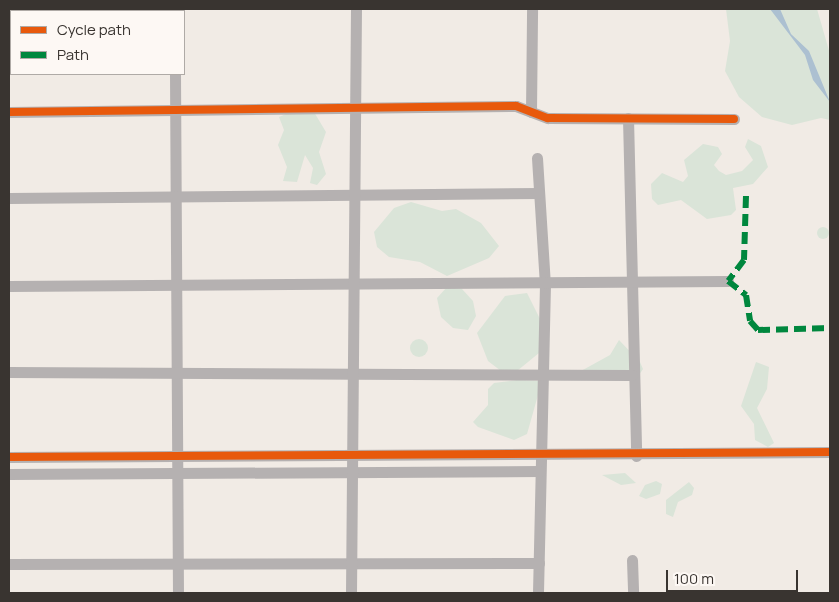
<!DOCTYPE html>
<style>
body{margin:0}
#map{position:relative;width:839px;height:602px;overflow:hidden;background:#f1ebe5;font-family:Manrope,sans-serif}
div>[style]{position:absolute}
.green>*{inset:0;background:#dae4d8}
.round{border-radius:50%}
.water>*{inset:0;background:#acc0d1}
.street>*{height:11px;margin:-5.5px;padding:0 5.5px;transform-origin:5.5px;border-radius:5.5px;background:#b5b1b1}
.quiet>*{height:6px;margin-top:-3px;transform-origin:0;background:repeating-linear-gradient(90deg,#00873e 0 12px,transparent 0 18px)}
.cycleway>*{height:8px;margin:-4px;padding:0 4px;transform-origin:4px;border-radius:4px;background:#e8590c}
span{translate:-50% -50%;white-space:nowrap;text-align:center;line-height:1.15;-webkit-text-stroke:5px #fdf8f4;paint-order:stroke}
.frame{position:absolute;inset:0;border:10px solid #393430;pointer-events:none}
.legend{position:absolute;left:10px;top:10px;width:175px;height:65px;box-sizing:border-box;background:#fdf8f4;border:1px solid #afaaa6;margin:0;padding:6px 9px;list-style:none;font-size:15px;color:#393430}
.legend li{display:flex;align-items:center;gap:10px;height:25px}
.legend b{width:25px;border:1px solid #afaaa6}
.scale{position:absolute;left:666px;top:570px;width:132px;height:22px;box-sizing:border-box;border:2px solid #393430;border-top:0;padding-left:6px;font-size:15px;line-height:18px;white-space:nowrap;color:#393430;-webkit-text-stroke:4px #fdf8f4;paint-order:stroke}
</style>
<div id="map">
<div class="green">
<div style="clip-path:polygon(726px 9px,817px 9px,830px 54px,830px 120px,821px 118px,792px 125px,762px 117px,739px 97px,725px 71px,730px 41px)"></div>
<div style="clip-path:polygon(293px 111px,314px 112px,326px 132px,319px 152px,326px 174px,317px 185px,310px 183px,313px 168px,305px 155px,297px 182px,283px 181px,287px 167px,278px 145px,284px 130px,279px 117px)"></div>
<div style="clip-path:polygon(748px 139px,761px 146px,768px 167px,753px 184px,733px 188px,736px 210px,731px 215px,707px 219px,681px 200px,658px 205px,652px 199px,651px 184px,662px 173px,683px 182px,688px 176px,684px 160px,703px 144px,718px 147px,722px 154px,714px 165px,719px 171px,726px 175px,742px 171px,753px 160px,745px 147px)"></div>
<div style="clip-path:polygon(411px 202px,442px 211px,456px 209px,481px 223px,499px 246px,489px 258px,447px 276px,420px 262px,389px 257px,377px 247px,374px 232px,394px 208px)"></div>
<div class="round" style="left:817px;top:227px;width:12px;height:12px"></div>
<div style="clip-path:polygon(447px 287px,462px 289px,473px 301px,476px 316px,468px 330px,453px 328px,441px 317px,437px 298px)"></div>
<div style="clip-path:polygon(527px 293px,541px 321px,539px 353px,517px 371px,501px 371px,488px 361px,477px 333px,505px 296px)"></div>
<div class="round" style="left:410px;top:339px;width:18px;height:18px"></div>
<div style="clip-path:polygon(619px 340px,640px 362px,643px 369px,639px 375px,626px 381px,583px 379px,581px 371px,610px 355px)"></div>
<div style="clip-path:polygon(756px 362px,769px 367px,767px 389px,757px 408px,774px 443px,768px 447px,755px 440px,754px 424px,741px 406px)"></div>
<div style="clip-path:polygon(517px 380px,542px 381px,527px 434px,514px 440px,478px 427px,473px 422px,488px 405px,488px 389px,494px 383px)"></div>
<div style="clip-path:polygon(625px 473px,636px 483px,621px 485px,602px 475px)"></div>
<div style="clip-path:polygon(656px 481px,662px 484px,660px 494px,646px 499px,639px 496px,645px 485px)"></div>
<div style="clip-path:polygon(689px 482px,694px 488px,692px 495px,678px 502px,673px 517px,666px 514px,666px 500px)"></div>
</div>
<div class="water">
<div style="clip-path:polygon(770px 9px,780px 9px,791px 34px,809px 51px,830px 102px,813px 80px,805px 55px)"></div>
</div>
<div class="street">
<div style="left:174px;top:9px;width:2px;rotate:90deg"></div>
<div style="left:175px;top:74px;width:519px;rotate:89.67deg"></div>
<div style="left:9px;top:112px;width:507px;rotate:-0.68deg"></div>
<div style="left:516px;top:106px;width:34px;rotate:21deg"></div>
<div style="left:548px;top:118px;width:186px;rotate:0.3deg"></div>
<div style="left:531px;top:112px;width:103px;rotate:-89.4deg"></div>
<div style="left:628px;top:118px;width:338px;rotate:88.6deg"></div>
<div style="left:537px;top:158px;width:126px;rotate:86.4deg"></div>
<div style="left:545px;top:284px;width:309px;rotate:91.3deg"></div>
<div style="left:9px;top:198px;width:530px;rotate:-0.54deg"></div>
<div style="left:9px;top:286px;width:719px;rotate:-0.4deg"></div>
<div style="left:9px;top:372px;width:623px;rotate:0.28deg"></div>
<div style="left:9px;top:457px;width:821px;rotate:-0.35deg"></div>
<div style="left:9px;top:474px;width:531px;rotate:-0.32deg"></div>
<div style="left:632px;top:560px;width:33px;rotate:88deg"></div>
<div style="left:9px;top:564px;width:530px;rotate:-0.11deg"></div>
<div style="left:351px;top:593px;width:584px;rotate:-89.51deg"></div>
</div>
<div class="quiet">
<div style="left:746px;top:196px;width:64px;rotate:91.8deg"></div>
<div style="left:744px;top:260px;width:26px;rotate:127deg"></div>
<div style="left:728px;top:281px;width:23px;rotate:38deg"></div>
<div style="left:746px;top:295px;width:26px;rotate:81deg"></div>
<div style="left:750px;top:321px;width:12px;rotate:48deg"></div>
<div style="left:758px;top:330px;width:72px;rotate:-1.6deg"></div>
</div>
<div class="cycleway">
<div style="left:9px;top:112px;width:507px;rotate:-0.68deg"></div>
<div style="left:516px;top:106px;width:34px;rotate:21deg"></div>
<div style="left:548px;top:118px;width:186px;rotate:0.3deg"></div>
<div style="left:9px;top:457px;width:821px;rotate:-0.35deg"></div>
</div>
<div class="frame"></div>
<ul class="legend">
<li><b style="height:6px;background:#e8590c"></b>Cycle path</li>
<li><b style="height:6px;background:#00873e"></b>Path</li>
</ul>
<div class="scale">100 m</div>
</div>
